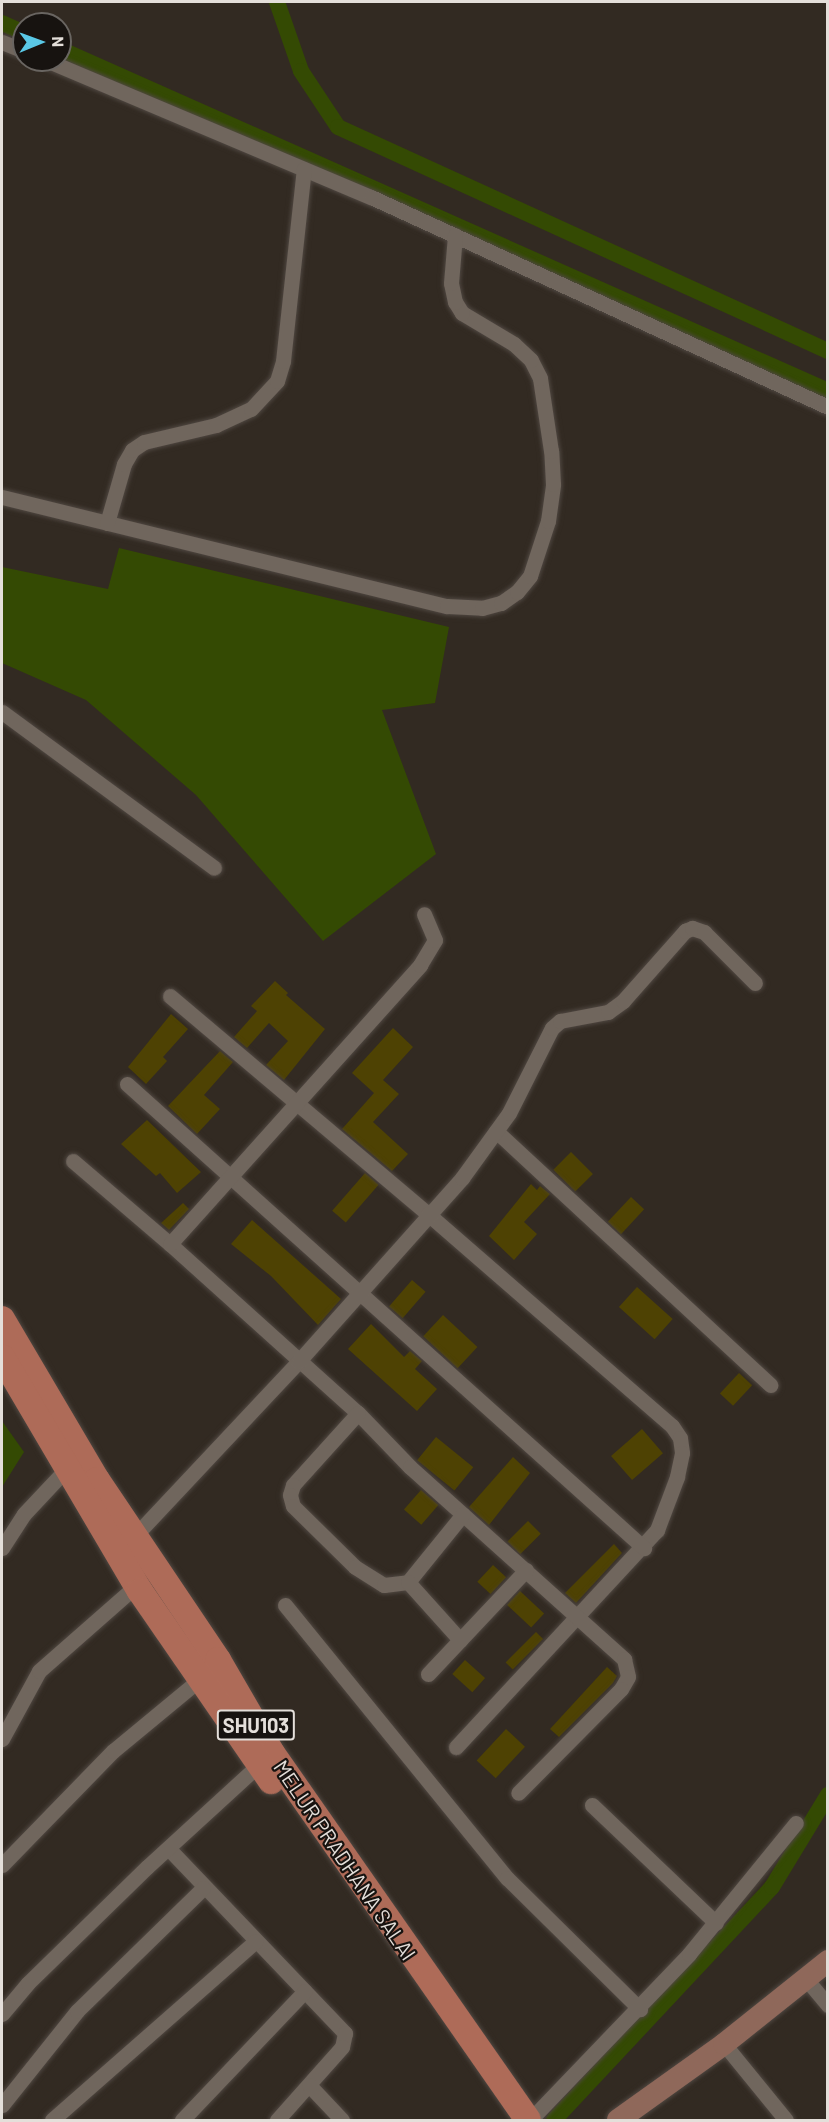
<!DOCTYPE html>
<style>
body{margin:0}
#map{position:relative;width:829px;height:2122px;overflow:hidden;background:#322a22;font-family:Barlow,sans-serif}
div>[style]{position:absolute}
.water>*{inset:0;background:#344a03}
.canal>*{height:16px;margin:-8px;padding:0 8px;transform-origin:8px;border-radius:8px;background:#344a03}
.building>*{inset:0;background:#4e4203;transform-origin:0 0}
.roads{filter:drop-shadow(0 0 2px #4f4741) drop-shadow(0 0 2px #4f4741)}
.minor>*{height:15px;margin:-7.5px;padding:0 7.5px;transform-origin:7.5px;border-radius:7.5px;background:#70665d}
.secondary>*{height:22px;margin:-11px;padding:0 11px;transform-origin:11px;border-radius:11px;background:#8f685a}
.primary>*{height:26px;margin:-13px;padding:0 13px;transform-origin:13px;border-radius:13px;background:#ae6b58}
span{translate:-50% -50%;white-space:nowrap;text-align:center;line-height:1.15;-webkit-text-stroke:4.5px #171310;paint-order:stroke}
.shield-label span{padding:2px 4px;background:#171310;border:2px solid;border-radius:4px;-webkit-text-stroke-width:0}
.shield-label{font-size:20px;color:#e4dfda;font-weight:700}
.street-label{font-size:21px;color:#e4dfda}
.frame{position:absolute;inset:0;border:3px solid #e4dfda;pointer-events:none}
.north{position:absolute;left:12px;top:12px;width:60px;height:60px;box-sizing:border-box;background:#171310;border:2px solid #696561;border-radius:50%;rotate:89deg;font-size:16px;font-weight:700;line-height:24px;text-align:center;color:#e4dfda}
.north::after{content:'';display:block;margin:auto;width:21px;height:27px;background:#5ac8e6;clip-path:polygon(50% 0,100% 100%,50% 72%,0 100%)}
</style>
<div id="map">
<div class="water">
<div style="clip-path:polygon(119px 548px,449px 627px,435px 703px,382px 710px,436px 854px,323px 941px,196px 795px,86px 700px,2px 663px,2px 567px,108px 589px)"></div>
<div style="clip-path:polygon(2px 1421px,24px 1452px,2px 1487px)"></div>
</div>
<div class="canal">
<div style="left:277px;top:2px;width:73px;rotate:70.8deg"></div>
<div style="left:301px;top:71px;width:67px;rotate:56.5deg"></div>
<div style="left:338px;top:127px;width:539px;rotate:24.57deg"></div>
<div style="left:2px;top:23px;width:24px;rotate:24deg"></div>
<div style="left:60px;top:49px;width:841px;rotate:24deg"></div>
<div style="left:554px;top:2120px;width:319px;rotate:-46.9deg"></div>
<div style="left:772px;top:1887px;width:108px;rotate:-58.7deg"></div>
</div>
<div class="building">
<div style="clip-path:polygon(275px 981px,288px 993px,286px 995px,325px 1029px,284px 1080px,266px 1065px,288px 1041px,269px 1023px,247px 1048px,234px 1037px,257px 1011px,251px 1006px)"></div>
<div style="clip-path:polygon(171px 1014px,188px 1029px,163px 1057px,167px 1061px,146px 1084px,128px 1067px)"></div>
<div style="clip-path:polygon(393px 1028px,413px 1047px,383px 1080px,399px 1094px,373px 1122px,408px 1154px,392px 1171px,342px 1129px,374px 1093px,352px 1073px)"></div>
<div style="clip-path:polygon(220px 1051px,233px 1062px,204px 1095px,220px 1109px,197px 1134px,168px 1106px)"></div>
<div style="clip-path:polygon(147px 1120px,201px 1172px,177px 1193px,160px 1173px,156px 1176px,121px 1144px)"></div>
<div style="left:571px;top:1152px;width:31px;height:25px;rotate:45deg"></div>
<div style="left:365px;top:1173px;width:18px;height:50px;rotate:41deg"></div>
<div style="clip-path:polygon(531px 1184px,537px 1190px,540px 1186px,550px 1194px,524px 1222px,537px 1234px,514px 1260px,489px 1236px)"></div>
<div style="left:631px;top:1197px;width:18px;height:34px;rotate:43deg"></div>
<div style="clip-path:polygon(183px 1203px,189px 1209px,169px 1230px,161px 1223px)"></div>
<div style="clip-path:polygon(252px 1220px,341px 1299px,318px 1325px,271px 1276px,231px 1244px)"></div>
<div style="left:412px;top:1280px;width:18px;height:35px;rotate:41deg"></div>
<div style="left:637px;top:1287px;width:48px;height:27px;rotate:42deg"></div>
<div style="left:443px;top:1315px;width:47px;height:29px;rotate:43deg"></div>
<div style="clip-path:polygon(371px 1324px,404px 1357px,410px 1351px,422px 1361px,415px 1369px,437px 1389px,417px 1411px,348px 1349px)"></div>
<div style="left:739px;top:1373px;width:18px;height:28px;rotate:43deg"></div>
<div style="left:642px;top:1429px;width:32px;height:41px;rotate:49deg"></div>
<div style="left:436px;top:1437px;width:48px;height:30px;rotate:39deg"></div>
<div style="clip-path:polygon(513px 1457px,530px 1473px,489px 1525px,469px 1507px)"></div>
<div style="left:421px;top:1490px;width:23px;height:26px;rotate:41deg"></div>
<div style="left:528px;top:1521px;width:18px;height:29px;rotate:45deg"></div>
<div style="clip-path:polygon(614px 1544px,622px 1553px,576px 1603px,565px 1593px)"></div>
<div style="left:493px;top:1565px;width:18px;height:23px;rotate:43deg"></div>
<div style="left:520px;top:1591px;width:33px;height:19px;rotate:43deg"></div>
<div style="left:536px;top:1632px;width:10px;height:43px;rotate:45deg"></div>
<div style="left:465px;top:1660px;width:27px;height:19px;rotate:42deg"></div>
<div style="clip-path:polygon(607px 1667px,617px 1676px,613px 1683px,559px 1737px,550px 1729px)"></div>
<div style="left:506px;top:1729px;width:26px;height:43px;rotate:43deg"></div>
</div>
<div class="roads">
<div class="minor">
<div style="left:2px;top:42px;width:24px;rotate:22deg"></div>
<div style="left:46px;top:60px;width:353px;rotate:22.9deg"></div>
<div style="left:371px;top:197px;width:503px;rotate:24.68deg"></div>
<div style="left:2px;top:497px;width:458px;rotate:13.8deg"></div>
<div style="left:447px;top:606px;width:35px;rotate:3deg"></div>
<div style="left:482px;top:608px;width:20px;rotate:-15deg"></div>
<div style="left:501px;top:603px;width:19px;rotate:-35deg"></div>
<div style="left:517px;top:592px;width:21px;rotate:-51deg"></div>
<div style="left:530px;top:576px;width:58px;rotate:-71.9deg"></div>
<div style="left:548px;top:521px;width:37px;rotate:-82deg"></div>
<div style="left:553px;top:484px;width:33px;rotate:-93deg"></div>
<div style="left:551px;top:451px;width:74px;rotate:-98.6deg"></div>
<div style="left:540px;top:378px;width:20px;rotate:-117deg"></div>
<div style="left:531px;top:360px;width:23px;rotate:-137deg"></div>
<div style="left:514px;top:344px;width:61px;rotate:-149.2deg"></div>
<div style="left:462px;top:313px;width:13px;rotate:-122deg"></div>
<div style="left:455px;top:302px;width:19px;rotate:-102deg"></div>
<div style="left:451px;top:283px;width:48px;rotate:-85.2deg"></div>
<div style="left:107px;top:523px;width:61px;rotate:-73.9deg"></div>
<div style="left:124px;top:464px;width:16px;rotate:-60deg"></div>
<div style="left:132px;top:450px;width:14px;rotate:-34deg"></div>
<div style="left:144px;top:442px;width:74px;rotate:-13.3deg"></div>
<div style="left:216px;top:425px;width:38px;rotate:-25deg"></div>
<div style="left:251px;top:409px;width:38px;rotate:-47deg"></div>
<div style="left:277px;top:381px;width:21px;rotate:-73deg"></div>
<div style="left:283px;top:361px;width:193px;rotate:-83.8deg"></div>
<div style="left:2px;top:712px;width:263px;rotate:36.3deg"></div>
<div style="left:170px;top:996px;width:338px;rotate:40.2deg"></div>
<div style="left:428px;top:1214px;width:323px;rotate:41deg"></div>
<div style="left:672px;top:1426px;width:14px;rotate:56deg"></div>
<div style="left:680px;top:1438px;width:15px;rotate:82deg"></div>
<div style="left:682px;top:1453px;width:25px;rotate:102deg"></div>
<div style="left:677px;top:1477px;width:57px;rotate:110.7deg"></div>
<div style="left:657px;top:1530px;width:296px;rotate:132.8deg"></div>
<div style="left:127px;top:1084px;width:695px;rotate:41.91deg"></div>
<div style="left:496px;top:1131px;width:374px;rotate:42.8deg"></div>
<div style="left:73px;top:1161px;width:128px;rotate:40.6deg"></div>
<div style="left:170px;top:1244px;width:253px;rotate:42deg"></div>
<div style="left:358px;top:1413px;width:75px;rotate:46.1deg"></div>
<div style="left:410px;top:1467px;width:288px;rotate:41.9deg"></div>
<div style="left:624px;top:1659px;width:18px;rotate:77deg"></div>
<div style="left:628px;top:1677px;width:14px;rotate:120deg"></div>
<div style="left:621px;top:1689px;width:146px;rotate:134.7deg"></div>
<div style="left:170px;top:1244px;width:375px;rotate:-48.1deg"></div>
<div style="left:420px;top:965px;width:29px;rotate:-59deg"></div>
<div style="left:435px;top:940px;width:28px;rotate:-113deg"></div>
<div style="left:358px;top:1413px;width:97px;rotate:132.1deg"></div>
<div style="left:293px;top:1485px;width:10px;rotate:107deg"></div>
<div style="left:290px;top:1495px;width:11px;rotate:75deg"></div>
<div style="left:293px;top:1506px;width:87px;rotate:44.5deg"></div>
<div style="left:355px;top:1567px;width:34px;rotate:32deg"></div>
<div style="left:384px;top:1585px;width:24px;rotate:-7deg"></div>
<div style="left:408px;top:1582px;width:87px;rotate:-51deg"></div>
<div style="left:130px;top:1541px;width:247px;rotate:-46.8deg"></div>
<div style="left:299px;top:1361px;width:245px;rotate:-48.3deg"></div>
<div style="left:462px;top:1178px;width:80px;rotate:-54.1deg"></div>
<div style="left:509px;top:1113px;width:95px;rotate:-63.2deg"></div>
<div style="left:552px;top:1028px;width:11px;rotate:-41deg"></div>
<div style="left:560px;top:1021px;width:49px;rotate:-10.6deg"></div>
<div style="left:608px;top:1012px;width:19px;rotate:-36deg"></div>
<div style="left:623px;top:1001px;width:94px;rotate:-48.5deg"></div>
<div style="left:685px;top:931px;width:8px;rotate:-23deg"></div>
<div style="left:692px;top:928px;width:13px;rotate:18deg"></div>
<div style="left:704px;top:932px;width:72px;rotate:45deg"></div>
<div style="left:2px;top:1548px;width:40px;rotate:-57.1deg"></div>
<div style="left:24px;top:1514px;width:69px;rotate:-46.8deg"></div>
<div style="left:408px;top:1582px;width:78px;rotate:48.1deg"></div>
<div style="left:285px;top:1605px;width:352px;rotate:50.9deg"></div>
<div style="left:507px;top:1878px;width:187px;rotate:44.6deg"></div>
<div style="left:428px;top:1674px;width:143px;rotate:-46.7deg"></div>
<div style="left:2px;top:1739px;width:77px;rotate:-61.4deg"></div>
<div style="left:39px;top:1671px;width:130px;rotate:-41.3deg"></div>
<div style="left:592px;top:1805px;width:171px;rotate:43.6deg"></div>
<div style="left:169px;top:1849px;width:255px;rotate:46.3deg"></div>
<div style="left:345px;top:2033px;width:14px;rotate:102deg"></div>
<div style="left:342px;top:2047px;width:98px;rotate:131.7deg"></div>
<div style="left:2px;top:1865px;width:159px;rotate:-45.8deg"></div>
<div style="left:113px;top:1751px;width:113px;rotate:-39.6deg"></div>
<div style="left:806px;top:1979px;width:34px;rotate:50deg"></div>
<div style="left:2px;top:2014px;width:40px;rotate:-50deg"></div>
<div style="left:28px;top:1983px;width:166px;rotate:-44.3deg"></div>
<div style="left:147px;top:1867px;width:160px;rotate:-42.5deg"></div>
<div style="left:724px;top:2044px;width:98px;rotate:50.8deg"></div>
<div style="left:309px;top:2085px;width:48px;rotate:46.7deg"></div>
<div style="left:2px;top:2105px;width:120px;rotate:-51.4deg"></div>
<div style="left:77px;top:2011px;width:176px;rotate:-44.3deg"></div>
<div style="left:52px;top:2120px;width:271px;rotate:-41.3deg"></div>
<div style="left:182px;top:2120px;width:178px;rotate:-46.4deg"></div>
<div style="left:530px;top:2120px;width:230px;rotate:-46.2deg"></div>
<div style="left:689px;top:1954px;width:169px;rotate:-50.8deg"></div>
</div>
<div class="secondary">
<div style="left:618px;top:2120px;width:130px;rotate:-35.6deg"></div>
<div style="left:724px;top:2044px;width:133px;rotate:-38.6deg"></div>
</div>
<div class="primary">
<div style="left:2px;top:1319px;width:187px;rotate:59.5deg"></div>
<div style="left:97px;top:1480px;width:217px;rotate:56.1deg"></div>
<div style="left:218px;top:1660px;width:108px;rotate:59.9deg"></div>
<div style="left:272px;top:1753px;width:447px;rotate:55.1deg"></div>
<div style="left:2px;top:1357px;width:272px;rotate:59.5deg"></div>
<div style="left:140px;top:1591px;width:231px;rotate:55.4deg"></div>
</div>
</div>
<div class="shield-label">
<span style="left:256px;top:1725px">SHU103</span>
</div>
<div class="street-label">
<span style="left:345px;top:1860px;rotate:56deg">MELUR PRADHANA SALAI</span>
</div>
<div class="frame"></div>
<div class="north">N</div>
</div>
